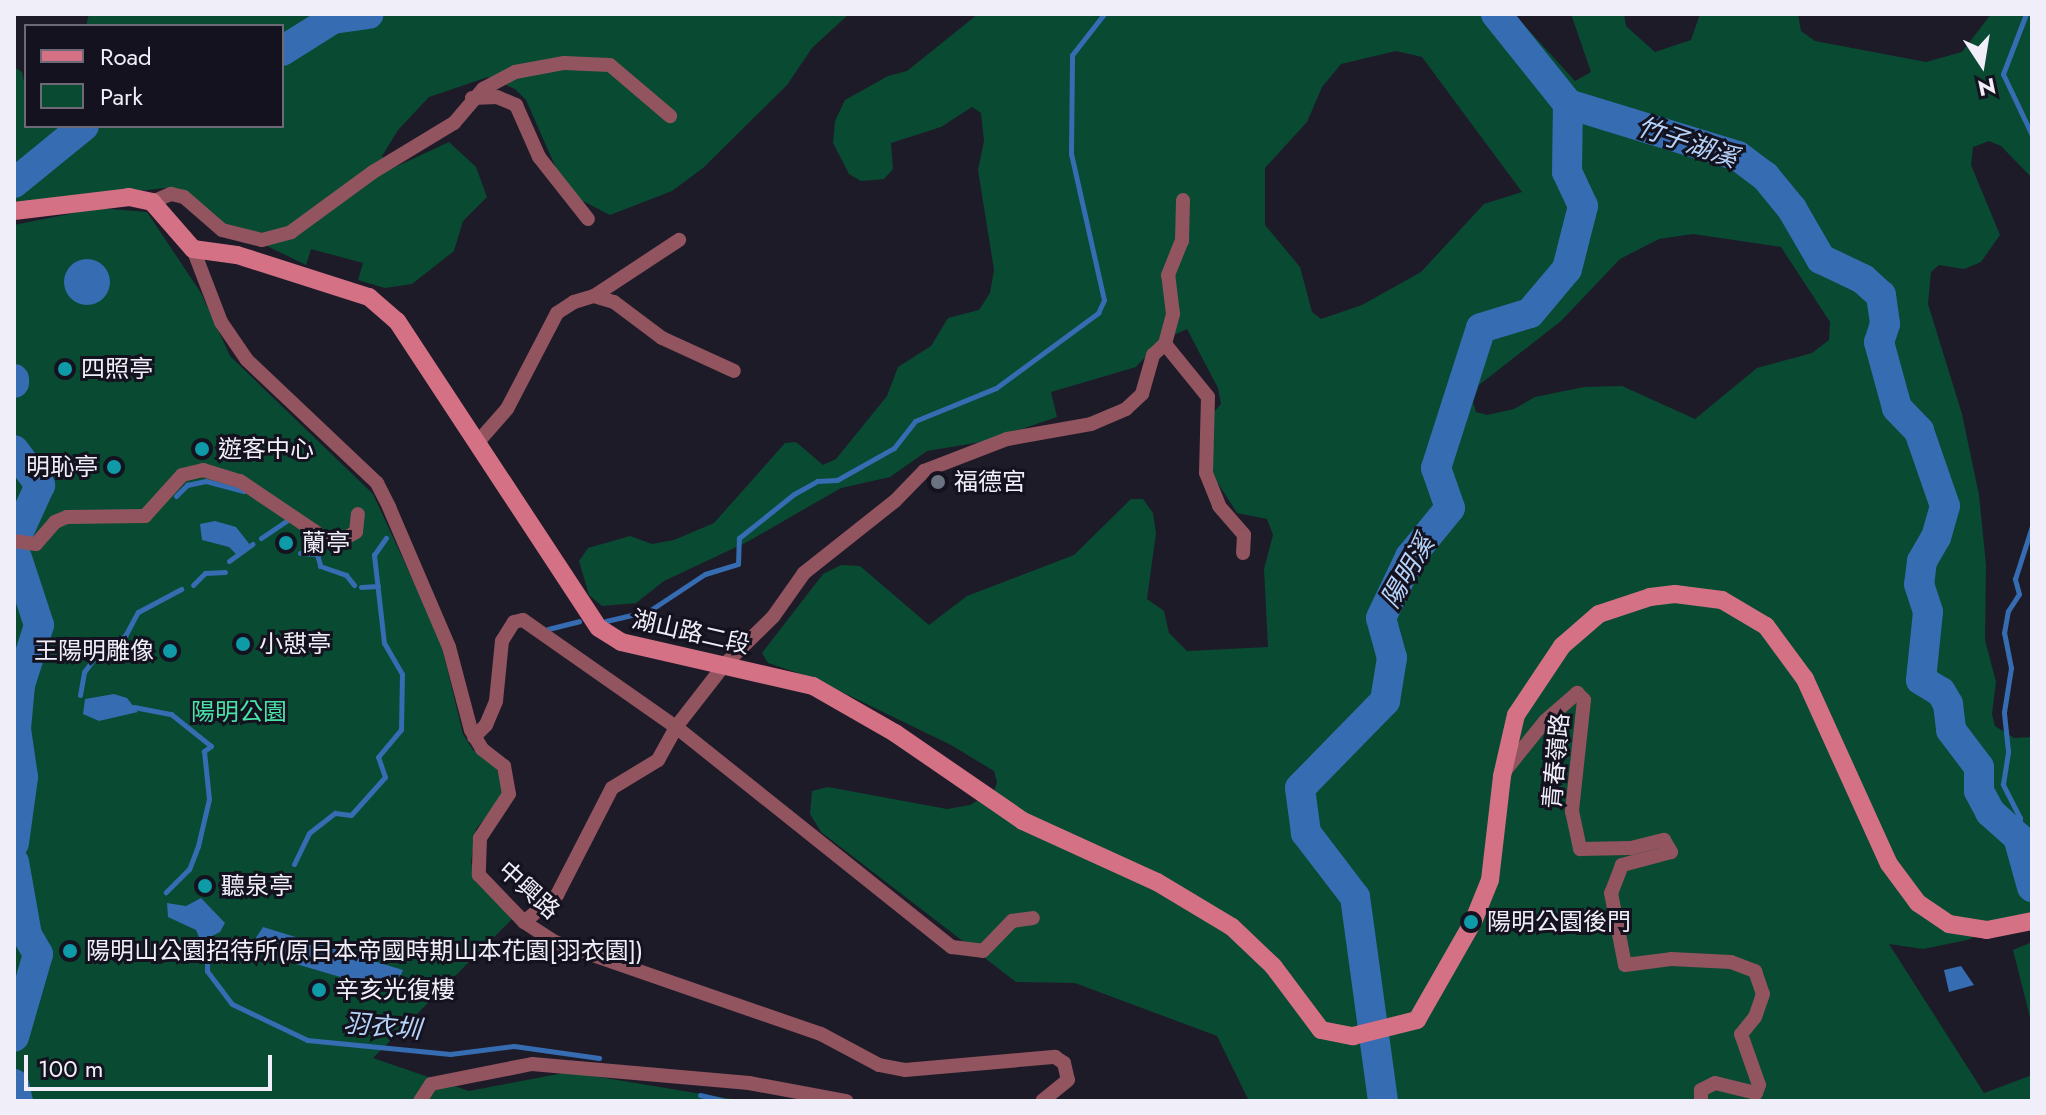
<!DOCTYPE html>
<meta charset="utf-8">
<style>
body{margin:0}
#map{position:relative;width:2046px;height:1115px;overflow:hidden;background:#1e1b29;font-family:Jost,"Noto Sans TC",sans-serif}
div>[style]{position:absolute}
.green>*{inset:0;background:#084a32}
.water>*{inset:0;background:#356cb2}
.round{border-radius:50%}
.stream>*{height:5px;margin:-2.5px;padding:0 2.5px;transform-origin:2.5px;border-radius:2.5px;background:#356cb2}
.river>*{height:30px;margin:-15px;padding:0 15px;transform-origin:15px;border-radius:15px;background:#356cb2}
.street>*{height:14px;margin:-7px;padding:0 7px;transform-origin:7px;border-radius:7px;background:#92545f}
.secondary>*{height:18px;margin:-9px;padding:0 9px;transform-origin:9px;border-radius:9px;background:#d57185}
.dots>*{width:22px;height:22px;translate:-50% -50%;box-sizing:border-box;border:4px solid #15121f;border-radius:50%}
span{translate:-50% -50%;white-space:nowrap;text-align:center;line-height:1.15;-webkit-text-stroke:6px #15121f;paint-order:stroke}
.poi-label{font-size:24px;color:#f0eef8}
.left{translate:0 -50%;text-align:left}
.right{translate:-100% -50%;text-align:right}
.street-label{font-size:24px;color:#f0eef8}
.park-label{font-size:24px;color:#48e2a7}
.water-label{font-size:26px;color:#b6d3f9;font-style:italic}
.frame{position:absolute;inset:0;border:16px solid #f0eef8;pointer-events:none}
.legend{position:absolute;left:24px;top:24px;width:260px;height:104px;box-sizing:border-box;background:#15121f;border:2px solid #6d6a76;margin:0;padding:10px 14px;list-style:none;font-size:24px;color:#f0eef8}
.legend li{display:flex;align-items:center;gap:16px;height:40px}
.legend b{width:40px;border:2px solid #6d6a76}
.north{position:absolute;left:1942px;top:24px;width:80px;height:80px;-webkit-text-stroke:6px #15121f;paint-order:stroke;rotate:168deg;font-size:22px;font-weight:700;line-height:32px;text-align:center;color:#f0eef8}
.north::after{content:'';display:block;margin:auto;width:28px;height:36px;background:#f0eef8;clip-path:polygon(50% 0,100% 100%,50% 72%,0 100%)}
.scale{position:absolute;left:24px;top:1055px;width:248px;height:36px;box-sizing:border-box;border:4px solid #f0eef8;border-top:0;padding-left:10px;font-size:24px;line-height:28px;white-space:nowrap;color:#f0eef8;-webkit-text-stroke:6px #15121f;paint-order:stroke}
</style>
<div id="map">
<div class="green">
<div style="clip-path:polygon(89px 14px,849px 14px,812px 48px,787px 85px,703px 168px,672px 191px,610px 215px,579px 199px,556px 168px,526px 100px,515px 89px,488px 77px,429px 97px,398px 130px,382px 156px,391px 169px,449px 142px,476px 167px,487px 197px,463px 221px,454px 251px,412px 284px,385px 288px,358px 280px,363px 263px,311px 249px,306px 265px,224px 225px,196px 203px,165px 188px,14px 205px,14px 67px,22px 72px,26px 90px,26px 126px,282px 126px,282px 26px,86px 26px)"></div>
<div style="clip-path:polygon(evenodd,978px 14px,1514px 14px,1575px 81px,1591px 72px,1571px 14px,1624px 14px,1626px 26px,1655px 52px,1691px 40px,1700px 14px,1798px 14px,1801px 31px,1815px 41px,1926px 62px,1962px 52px,1991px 14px,2032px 14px,2032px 178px,2001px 146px,1989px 141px,1973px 147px,1971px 165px,2000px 235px,1981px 262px,1964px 269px,1939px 265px,1931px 272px,1928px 304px,1962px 414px,1979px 495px,1986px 565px,1985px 640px,1996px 682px,1992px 714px,1995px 726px,2014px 738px,2032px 737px,2032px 914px,1967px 940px,1923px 949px,1889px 944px,1984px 1093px,2032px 1075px,2032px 1101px,1249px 1101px,1217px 1036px,1075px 983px,1016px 982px,821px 832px,810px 814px,812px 791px,828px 787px,947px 809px,970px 805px,994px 791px,997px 782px,994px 771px,951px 745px,813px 678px,768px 663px,762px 653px,823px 574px,841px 565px,860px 566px,929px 625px,967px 596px,1074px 555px,1131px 499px,1143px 499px,1153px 513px,1156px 533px,1147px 599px,1164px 611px,1169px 633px,1187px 651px,1268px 647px,1264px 569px,1273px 535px,1267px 519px,1237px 513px,1212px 474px,1214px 412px,1221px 404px,1218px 388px,1187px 329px,1160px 341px,1136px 367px,1051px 392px,1057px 417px,987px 441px,927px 451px,890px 477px,841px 488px,747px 542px,664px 581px,636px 603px,602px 606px,589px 595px,579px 561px,588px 548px,630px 536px,652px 544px,674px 540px,714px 523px,785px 443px,796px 442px,823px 465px,836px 459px,887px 396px,898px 367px,931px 346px,948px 318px,979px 310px,990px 293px,994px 270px,978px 170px,984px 141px,981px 113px,972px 107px,941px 127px,891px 143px,893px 169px,884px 179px,861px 181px,849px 174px,833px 143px,835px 121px,845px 100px,888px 76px,907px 71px,978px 14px,1396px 51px,1422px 57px,1522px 192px,1484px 204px,1421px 272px,1362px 305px,1321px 319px,1312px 312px,1300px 267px,1265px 225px,1265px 168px,1307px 122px,1322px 87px,1341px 64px,1396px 51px,978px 14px,1693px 234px,1781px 247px,1830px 322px,1829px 340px,1812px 353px,1757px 368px,1695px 419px,1622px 386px,1584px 387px,1535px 397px,1514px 409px,1487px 415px,1476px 412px,1473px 402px,1479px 385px,1561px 321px,1620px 259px,1659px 239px,1693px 234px)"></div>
<div style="clip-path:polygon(99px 208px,147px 212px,201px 293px,230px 356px,373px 494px,440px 639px,463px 734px,473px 750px,496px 768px,503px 783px,500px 800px,476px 829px,471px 862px,475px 878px,512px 919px,373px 1058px,469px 1091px,569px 1072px,744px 1101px,14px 1101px,14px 225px)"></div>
<div style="clip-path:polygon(2032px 942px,2032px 1025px,2013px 950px)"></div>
</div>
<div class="water">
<div class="round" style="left:64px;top:259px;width:46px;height:46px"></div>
<div style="clip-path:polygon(215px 521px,236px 527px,251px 546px,236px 554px,229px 547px,202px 540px,200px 524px)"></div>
<div style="clip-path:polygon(114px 694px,127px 698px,138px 712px,99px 721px,83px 714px,85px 699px)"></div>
<div style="clip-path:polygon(201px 898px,225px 923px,220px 932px,206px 939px,211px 947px,204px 949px,196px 930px,168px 917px,167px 903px,186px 906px)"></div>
<div style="clip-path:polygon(263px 927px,403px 970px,399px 980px,378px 988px,248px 950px)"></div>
<div style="clip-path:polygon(1961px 966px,1974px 985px,1949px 992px,1944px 970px)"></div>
</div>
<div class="stream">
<div style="left:2026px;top:14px;width:64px;rotate:111deg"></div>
<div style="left:2003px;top:74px;width:68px;rotate:64.6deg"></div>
<div style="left:176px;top:496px;width:16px;rotate:-45deg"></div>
<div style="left:187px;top:485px;width:19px;rotate:-12deg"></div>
<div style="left:206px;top:481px;width:39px;rotate:15deg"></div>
<div style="left:2032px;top:498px;width:25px;rotate:90deg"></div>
<div style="left:306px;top:533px;width:9px;rotate:41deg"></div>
<div style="left:313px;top:539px;width:28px;rotate:75deg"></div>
<div style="left:320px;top:566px;width:28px;rotate:19deg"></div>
<div style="left:346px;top:575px;width:13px;rotate:51deg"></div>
<div style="left:261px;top:538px;width:34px;rotate:-34deg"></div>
<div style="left:300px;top:553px;width:18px;rotate:3deg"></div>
<div style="left:229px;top:561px;width:29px;rotate:-36deg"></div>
<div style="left:193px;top:585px;width:17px;rotate:-45deg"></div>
<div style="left:205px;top:573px;width:20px;rotate:-3deg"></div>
<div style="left:361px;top:587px;width:17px;rotate:-3deg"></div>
<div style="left:606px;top:621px;width:44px;rotate:-13.1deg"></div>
<div style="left:649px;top:611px;width:67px;rotate:-33.5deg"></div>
<div style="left:705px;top:574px;width:34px;rotate:-17deg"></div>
<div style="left:738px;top:564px;width:26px;rotate:-88deg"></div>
<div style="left:739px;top:538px;width:70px;rotate:-38.7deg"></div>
<div style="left:794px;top:494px;width:26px;rotate:-29deg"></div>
<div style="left:817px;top:481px;width:20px;rotate:-3deg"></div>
<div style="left:837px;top:480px;width:65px;rotate:-29.3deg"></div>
<div style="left:894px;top:448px;width:34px;rotate:-52deg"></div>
<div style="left:915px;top:421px;width:87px;rotate:-22.2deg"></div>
<div style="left:996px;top:388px;width:127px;rotate:-36.3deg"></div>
<div style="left:1098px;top:313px;width:14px;rotate:-65deg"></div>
<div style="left:1104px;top:300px;width:150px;rotate:-102.7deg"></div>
<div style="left:1071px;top:154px;width:99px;rotate:-89.4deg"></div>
<div style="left:1072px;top:55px;width:52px;rotate:-52deg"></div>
<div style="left:548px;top:629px;width:32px;rotate:-14deg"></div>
<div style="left:80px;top:695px;width:23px;rotate:-80deg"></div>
<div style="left:84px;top:672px;width:34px;rotate:-53deg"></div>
<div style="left:104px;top:645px;width:23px;rotate:-23deg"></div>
<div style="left:125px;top:636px;width:27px;rotate:-62deg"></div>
<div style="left:138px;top:612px;width:49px;rotate:-28.1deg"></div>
<div style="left:134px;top:707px;width:38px;rotate:11deg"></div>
<div style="left:171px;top:714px;width:51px;rotate:38.7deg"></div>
<div style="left:211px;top:746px;width:9px;rotate:144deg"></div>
<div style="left:204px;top:751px;width:48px;rotate:84.1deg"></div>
<div style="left:209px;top:799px;width:48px;rotate:103.2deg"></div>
<div style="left:198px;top:846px;width:25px;rotate:111deg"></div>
<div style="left:189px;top:869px;width:33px;rotate:135deg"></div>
<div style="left:2018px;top:837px;width:19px;rotate:-84deg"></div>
<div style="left:2020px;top:818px;width:38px;rotate:-117deg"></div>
<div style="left:2003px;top:784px;width:33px;rotate:-81deg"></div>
<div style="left:2008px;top:751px;width:39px;rotate:-96deg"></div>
<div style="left:2004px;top:712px;width:45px;rotate:-81deg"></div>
<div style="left:2011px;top:668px;width:36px;rotate:-101deg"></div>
<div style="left:2004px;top:633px;width:22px;rotate:-80deg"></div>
<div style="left:2008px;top:611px;width:20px;rotate:-57deg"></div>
<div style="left:2019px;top:594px;width:16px;rotate:-105deg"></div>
<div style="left:2015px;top:579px;width:56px;rotate:-72.2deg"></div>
<div style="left:294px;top:864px;width:34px;rotate:-64deg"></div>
<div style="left:309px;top:833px;width:33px;rotate:-38deg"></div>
<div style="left:335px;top:813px;width:16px;rotate:7deg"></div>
<div style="left:351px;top:815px;width:51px;rotate:-48.2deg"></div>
<div style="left:385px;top:777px;width:21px;rotate:-109deg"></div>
<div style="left:378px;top:757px;width:35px;rotate:-50deg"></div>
<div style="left:401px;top:730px;width:56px;rotate:-89deg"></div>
<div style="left:402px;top:674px;width:36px;rotate:-120deg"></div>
<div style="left:384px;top:643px;width:89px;rotate:-96.5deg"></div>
<div style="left:374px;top:555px;width:21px;rotate:-55deg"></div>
<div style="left:207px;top:946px;width:25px;rotate:90deg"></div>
<div style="left:207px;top:971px;width:41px;rotate:52.9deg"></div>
<div style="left:232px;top:1004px;width:83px;rotate:25.6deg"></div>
<div style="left:307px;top:1040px;width:144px;rotate:5.6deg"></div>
<div style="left:450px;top:1054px;width:64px;rotate:-7.1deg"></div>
<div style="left:514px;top:1046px;width:86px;rotate:8deg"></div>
<div style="left:700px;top:1095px;width:27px;rotate:13deg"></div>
</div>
<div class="river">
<div style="left:1496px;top:14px;width:115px;rotate:51.3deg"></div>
<div style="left:1568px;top:104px;width:178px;rotate:17deg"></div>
<div style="left:1738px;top:156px;width:34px;rotate:37deg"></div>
<div style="left:1765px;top:176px;width:43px;rotate:50.7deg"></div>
<div style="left:1792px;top:209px;width:58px;rotate:59.9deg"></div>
<div style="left:1821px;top:259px;width:47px;rotate:25.5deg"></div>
<div style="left:1863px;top:279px;width:24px;rotate:42deg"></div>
<div style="left:1881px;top:295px;width:29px;rotate:82deg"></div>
<div style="left:1885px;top:324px;width:19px;rotate:108deg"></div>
<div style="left:1879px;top:342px;width:68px;rotate:74.7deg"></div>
<div style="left:1897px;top:408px;width:32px;rotate:46deg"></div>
<div style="left:1919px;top:431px;width:79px;rotate:70.9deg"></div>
<div style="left:1945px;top:506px;width:32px;rotate:106deg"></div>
<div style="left:1936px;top:537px;width:28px;rotate:120deg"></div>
<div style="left:1922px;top:561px;width:23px;rotate:97deg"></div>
<div style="left:1919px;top:584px;width:29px;rotate:72deg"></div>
<div style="left:1928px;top:612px;width:68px;rotate:95.9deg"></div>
<div style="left:1921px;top:680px;width:23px;rotate:31deg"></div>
<div style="left:1941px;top:692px;width:14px;rotate:60deg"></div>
<div style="left:1948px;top:704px;width:26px;rotate:83deg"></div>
<div style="left:1951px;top:730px;width:46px;rotate:52.9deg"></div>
<div style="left:1979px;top:767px;width:24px;rotate:90deg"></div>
<div style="left:1979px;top:791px;width:24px;rotate:62deg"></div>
<div style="left:1990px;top:812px;width:38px;rotate:42deg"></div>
<div style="left:2018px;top:837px;width:52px;rotate:74.4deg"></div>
<div style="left:282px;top:51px;width:60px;rotate:-32.1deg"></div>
<div style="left:333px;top:19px;width:36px;rotate:-8deg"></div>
<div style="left:14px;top:183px;width:90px;rotate:-39.2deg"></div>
<div style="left:14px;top:379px;width:4px;rotate:90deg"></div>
<div style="left:14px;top:450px;width:44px;rotate:53.4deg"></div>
<div style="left:40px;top:485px;width:48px;rotate:114.4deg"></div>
<div style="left:14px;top:843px;width:67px;rotate:-82.2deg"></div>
<div style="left:23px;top:777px;width:49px;rotate:-98.3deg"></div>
<div style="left:16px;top:729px;width:44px;rotate:-84.8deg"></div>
<div style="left:20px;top:685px;width:63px;rotate:-72.4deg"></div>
<div style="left:39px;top:625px;width:71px;rotate:-108.2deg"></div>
<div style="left:14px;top:862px;width:74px;rotate:79.9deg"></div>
<div style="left:27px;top:935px;width:22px;rotate:60deg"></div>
<div style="left:38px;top:954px;width:86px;rotate:106.1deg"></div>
<div style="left:14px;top:1084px;width:17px;rotate:77deg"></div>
<div style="left:1383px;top:1101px;width:206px;rotate:-97.8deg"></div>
<div style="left:1355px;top:897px;width:81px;rotate:-127.4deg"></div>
<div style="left:1306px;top:833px;width:45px;rotate:-97.6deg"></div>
<div style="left:1300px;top:788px;width:122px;rotate:-45.7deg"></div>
<div style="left:1385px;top:701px;width:44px;rotate:-80.8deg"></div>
<div style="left:1392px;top:658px;width:41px;rotate:-105.4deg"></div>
<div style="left:1381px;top:618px;width:68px;rotate:-64.6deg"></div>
<div style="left:1410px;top:557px;width:63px;rotate:-50.8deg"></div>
<div style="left:1450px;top:508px;width:42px;rotate:-109.3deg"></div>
<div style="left:1436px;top:468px;width:147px;rotate:-72.2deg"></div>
<div style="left:1481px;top:328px;width:51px;rotate:-17deg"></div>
<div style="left:1530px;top:313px;width:57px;rotate:-49.9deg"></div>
<div style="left:1567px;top:269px;width:65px;rotate:-75.7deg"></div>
<div style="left:1583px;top:206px;width:38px;rotate:-115deg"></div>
<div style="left:1567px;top:172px;width:68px;rotate:-89.2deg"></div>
</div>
<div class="street">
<div style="left:472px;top:98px;width:25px;rotate:-2deg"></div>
<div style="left:497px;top:97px;width:21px;rotate:23deg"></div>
<div style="left:516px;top:105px;width:57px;rotate:66.1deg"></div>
<div style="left:539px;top:157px;width:79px;rotate:51.7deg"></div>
<div style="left:152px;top:202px;width:21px;rotate:-23deg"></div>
<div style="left:171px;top:194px;width:13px;rotate:13deg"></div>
<div style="left:184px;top:197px;width:50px;rotate:41deg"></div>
<div style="left:222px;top:230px;width:41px;rotate:14deg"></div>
<div style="left:262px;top:240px;width:30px;rotate:-15deg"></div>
<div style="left:291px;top:232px;width:102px;rotate:-36.2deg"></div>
<div style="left:373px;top:172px;width:95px;rotate:-31.2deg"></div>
<div style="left:454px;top:123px;width:45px;rotate:-49.5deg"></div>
<div style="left:483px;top:89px;width:36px;rotate:-28deg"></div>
<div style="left:515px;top:72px;width:50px;rotate:-10.4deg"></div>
<div style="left:564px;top:63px;width:46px;rotate:2.5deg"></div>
<div style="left:610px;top:65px;width:79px;rotate:40.4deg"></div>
<div style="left:193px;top:249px;width:78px;rotate:69deg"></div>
<div style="left:221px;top:322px;width:46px;rotate:55.6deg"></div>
<div style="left:247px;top:360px;width:179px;rotate:43.4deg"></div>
<div style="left:377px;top:483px;width:27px;rotate:63deg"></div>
<div style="left:389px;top:507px;width:152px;rotate:66.8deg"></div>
<div style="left:449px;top:647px;width:86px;rotate:75.2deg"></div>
<div style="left:471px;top:730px;width:22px;rotate:60deg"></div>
<div style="left:482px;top:749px;width:28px;rotate:38deg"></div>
<div style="left:504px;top:766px;width:28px;rotate:80deg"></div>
<div style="left:509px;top:794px;width:53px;rotate:123.4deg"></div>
<div style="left:480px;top:838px;width:37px;rotate:92deg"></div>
<div style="left:479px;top:875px;width:65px;rotate:46.2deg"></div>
<div style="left:524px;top:922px;width:37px;rotate:33deg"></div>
<div style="left:555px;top:942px;width:281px;rotate:19.1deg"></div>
<div style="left:821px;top:1034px;width:66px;rotate:28.1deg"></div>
<div style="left:879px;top:1065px;width:26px;rotate:11deg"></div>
<div style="left:905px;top:1070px;width:151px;rotate:-5deg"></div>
<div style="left:1055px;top:1057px;width:11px;rotate:34deg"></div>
<div style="left:1064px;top:1063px;width:17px;rotate:77deg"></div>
<div style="left:1068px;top:1080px;width:33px;rotate:141deg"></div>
<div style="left:594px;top:296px;width:102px;rotate:-33.4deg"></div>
<div style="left:1165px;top:344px;width:68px;rotate:50.9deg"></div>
<div style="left:1208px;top:397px;width:76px;rotate:91.5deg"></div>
<div style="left:1206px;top:473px;width:35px;rotate:68deg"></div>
<div style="left:1219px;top:506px;width:38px;rotate:49deg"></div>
<div style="left:1244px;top:535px;width:18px;rotate:93deg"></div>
<div style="left:477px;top:443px;width:45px;rotate:-48.6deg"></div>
<div style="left:507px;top:409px;width:108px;rotate:-62.5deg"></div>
<div style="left:557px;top:313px;width:20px;rotate:-33deg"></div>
<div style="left:574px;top:302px;width:21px;rotate:-17deg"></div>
<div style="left:594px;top:296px;width:21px;rotate:17deg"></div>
<div style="left:614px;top:302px;width:60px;rotate:36.9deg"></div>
<div style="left:662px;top:338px;width:79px;rotate:24.6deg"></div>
<div style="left:14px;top:541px;width:22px;rotate:8deg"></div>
<div style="left:36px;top:544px;width:29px;rotate:-49deg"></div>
<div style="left:55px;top:522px;width:13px;rotate:-23deg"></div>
<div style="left:67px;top:517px;width:78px;rotate:-0.7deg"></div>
<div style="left:145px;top:516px;width:55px;rotate:-47.9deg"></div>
<div style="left:182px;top:475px;width:22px;rotate:-13deg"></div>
<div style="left:203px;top:470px;width:39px;rotate:17deg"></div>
<div style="left:240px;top:481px;width:104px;rotate:34deg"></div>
<div style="left:326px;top:539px;width:16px;rotate:4deg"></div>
<div style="left:342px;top:540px;width:16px;rotate:-30deg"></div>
<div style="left:356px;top:532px;width:18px;rotate:-84deg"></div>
<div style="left:474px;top:737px;width:17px;rotate:-45deg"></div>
<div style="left:486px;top:725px;width:26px;rotate:-67deg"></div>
<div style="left:496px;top:701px;width:60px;rotate:-84.3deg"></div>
<div style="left:502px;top:641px;width:22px;rotate:-58deg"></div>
<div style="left:514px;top:622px;width:9px;rotate:-13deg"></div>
<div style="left:523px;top:620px;width:187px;rotate:35deg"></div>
<div style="left:676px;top:727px;width:353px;rotate:38.6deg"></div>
<div style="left:952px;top:947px;width:31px;rotate:7deg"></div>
<div style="left:983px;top:951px;width:42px;rotate:-46deg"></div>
<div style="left:1012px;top:921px;width:21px;rotate:-8deg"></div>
<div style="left:1504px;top:772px;width:65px;rotate:-51.2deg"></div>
<div style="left:1545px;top:721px;width:43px;rotate:-41.2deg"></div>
<div style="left:1577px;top:693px;width:10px;rotate:45deg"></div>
<div style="left:1584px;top:700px;width:112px;rotate:96.2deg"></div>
<div style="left:1572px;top:811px;width:39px;rotate:78deg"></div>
<div style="left:1580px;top:849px;width:51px;rotate:-1.1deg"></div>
<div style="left:1631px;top:848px;width:34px;rotate:-14deg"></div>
<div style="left:1664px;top:840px;width:14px;rotate:60deg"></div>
<div style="left:1671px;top:852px;width:51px;rotate:165.1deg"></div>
<div style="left:1622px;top:865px;width:30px;rotate:111deg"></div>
<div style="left:1611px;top:893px;width:73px;rotate:79deg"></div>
<div style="left:1625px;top:965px;width:46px;rotate:-7.4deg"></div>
<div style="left:1671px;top:959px;width:60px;rotate:2.9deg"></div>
<div style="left:1731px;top:962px;width:26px;rotate:21deg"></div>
<div style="left:1755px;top:971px;width:24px;rotate:71deg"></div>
<div style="left:1763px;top:994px;width:24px;rotate:109deg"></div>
<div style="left:1755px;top:1017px;width:22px;rotate:129deg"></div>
<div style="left:1741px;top:1034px;width:54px;rotate:70.6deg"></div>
<div style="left:1759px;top:1085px;width:9px;rotate:111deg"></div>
<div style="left:1756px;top:1093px;width:42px;rotate:-166.3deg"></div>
<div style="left:1715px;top:1083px;width:16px;rotate:153deg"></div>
<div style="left:1701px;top:1090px;width:11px;rotate:90deg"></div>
<div style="left:524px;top:922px;width:43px;rotate:-39.3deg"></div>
<div style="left:557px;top:895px;width:120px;rotate:-62.8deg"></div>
<div style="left:612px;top:788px;width:54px;rotate:-31.3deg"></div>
<div style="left:658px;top:760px;width:38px;rotate:-61deg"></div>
<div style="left:676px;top:727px;width:80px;rotate:-52.1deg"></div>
<div style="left:725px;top:664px;width:67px;rotate:-44.4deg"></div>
<div style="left:773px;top:617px;width:54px;rotate:-54.8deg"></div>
<div style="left:804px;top:573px;width:116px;rotate:-38.4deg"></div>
<div style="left:895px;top:501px;width:42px;rotate:-46deg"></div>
<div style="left:924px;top:471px;width:89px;rotate:-21.1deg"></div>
<div style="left:1007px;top:439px;width:85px;rotate:-10.1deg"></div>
<div style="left:1091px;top:424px;width:38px;rotate:-23deg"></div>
<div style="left:1126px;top:409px;width:22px;rotate:-43deg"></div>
<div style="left:1142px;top:394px;width:41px;rotate:-74.2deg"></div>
<div style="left:1153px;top:355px;width:16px;rotate:-43deg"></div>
<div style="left:1165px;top:344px;width:31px;rotate:-75deg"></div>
<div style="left:1173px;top:314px;width:39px;rotate:-97deg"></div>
<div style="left:1168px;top:275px;width:37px;rotate:-68deg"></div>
<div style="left:1182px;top:241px;width:41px;rotate:-88.6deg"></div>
<div style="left:420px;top:1101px;width:20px;rotate:-57deg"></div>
<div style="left:431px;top:1084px;width:103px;rotate:-11.2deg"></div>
<div style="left:532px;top:1064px;width:218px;rotate:5deg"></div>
<div style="left:749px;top:1083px;width:99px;rotate:10.5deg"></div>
</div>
<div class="secondary">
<div style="left:14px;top:211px;width:116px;rotate:-6.9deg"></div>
<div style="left:129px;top:197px;width:24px;rotate:12deg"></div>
<div style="left:152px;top:202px;width:62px;rotate:48.9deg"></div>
<div style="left:193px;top:249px;width:44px;rotate:7.8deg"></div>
<div style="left:237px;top:255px;width:139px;rotate:17.7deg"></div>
<div style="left:369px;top:297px;width:37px;rotate:41deg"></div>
<div style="left:397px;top:321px;width:367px;rotate:56.7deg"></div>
<div style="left:599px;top:628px;width:26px;rotate:32deg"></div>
<div style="left:621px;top:642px;width:197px;rotate:12.9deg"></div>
<div style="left:813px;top:686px;width:95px;rotate:29.8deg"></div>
<div style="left:895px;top:733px;width:155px;rotate:34.5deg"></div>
<div style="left:1023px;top:821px;width:147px;rotate:24.5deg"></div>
<div style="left:1157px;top:882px;width:87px;rotate:31deg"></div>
<div style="left:1232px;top:927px;width:57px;rotate:43.6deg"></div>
<div style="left:1273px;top:966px;width:80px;rotate:53.1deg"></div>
<div style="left:1321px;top:1030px;width:33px;rotate:11deg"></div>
<div style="left:1353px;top:1036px;width:66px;rotate:-14deg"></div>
<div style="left:1417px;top:1020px;width:113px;rotate:-60.3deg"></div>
<div style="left:1473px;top:922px;width:45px;rotate:-68deg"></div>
<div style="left:1490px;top:880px;width:105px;rotate:-83.4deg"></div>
<div style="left:1502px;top:776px;width:63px;rotate:-77.1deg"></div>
<div style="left:1516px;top:715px;width:83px;rotate:-56.3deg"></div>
<div style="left:1562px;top:646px;width:49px;rotate:-40.9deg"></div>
<div style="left:1599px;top:614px;width:54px;rotate:-18.4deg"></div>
<div style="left:1650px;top:597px;width:25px;rotate:-7deg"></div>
<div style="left:1675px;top:594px;width:47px;rotate:7.3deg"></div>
<div style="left:1722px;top:600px;width:51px;rotate:30.6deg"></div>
<div style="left:1766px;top:626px;width:66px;rotate:53.7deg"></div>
<div style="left:1805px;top:679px;width:203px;rotate:65.6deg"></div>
<div style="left:1889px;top:864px;width:49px;rotate:53.4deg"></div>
<div style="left:1918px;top:903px;width:37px;rotate:34deg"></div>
<div style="left:1949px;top:924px;width:38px;rotate:9deg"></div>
<div style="left:1987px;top:930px;width:46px;rotate:-11.3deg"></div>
</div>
<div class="dots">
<div style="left:65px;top:369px;background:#0f9aa8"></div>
<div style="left:202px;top:449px;background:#0f9aa8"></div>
<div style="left:114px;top:467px;background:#0f9aa8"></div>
<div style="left:938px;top:482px;background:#6b7280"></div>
<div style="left:286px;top:543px;background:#0f9aa8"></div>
<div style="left:243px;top:644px;background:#0f9aa8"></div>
<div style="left:170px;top:651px;background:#0f9aa8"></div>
<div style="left:205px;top:886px;background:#0f9aa8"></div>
<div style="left:1471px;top:922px;background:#0f9aa8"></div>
<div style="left:70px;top:951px;background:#0f9aa8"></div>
<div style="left:319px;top:990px;background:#0f9aa8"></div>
</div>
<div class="poi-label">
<span class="left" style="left:81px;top:369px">四照亭</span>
<span class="left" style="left:218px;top:449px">遊客中心</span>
<span class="right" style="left:98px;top:467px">明恥亭</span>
<span class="left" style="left:954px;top:482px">福德宮</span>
<span class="left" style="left:302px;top:543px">蘭亭</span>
<span class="left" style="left:259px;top:644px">小憇亭</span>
<span class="right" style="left:154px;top:651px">王陽明雕像</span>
<span class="left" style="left:221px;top:886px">聽泉亭</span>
<span class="left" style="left:1487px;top:922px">陽明公園後門</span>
<span class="left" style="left:86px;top:951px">陽明山公園招待所(原日本帝國時期山本花園[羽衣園])</span>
<span class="left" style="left:335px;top:990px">辛亥光復樓</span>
</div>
<div class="street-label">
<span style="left:691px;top:632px;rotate:13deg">湖山路二段</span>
<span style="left:1556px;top:761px;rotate:-85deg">青春嶺路</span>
<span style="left:529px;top:890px;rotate:42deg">中興路</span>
</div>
<div class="park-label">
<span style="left:239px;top:712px">陽明公園</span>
</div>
<div class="water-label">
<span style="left:1687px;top:143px;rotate:19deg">竹子湖溪</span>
<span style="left:1408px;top:572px;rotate:-60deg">陽明溪</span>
<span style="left:382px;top:1027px;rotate:5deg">羽衣圳</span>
</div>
<div class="frame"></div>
<ul class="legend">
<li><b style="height:10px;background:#d57185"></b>Road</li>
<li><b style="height:22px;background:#084a32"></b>Park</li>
</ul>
<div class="north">N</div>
<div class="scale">100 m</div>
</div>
